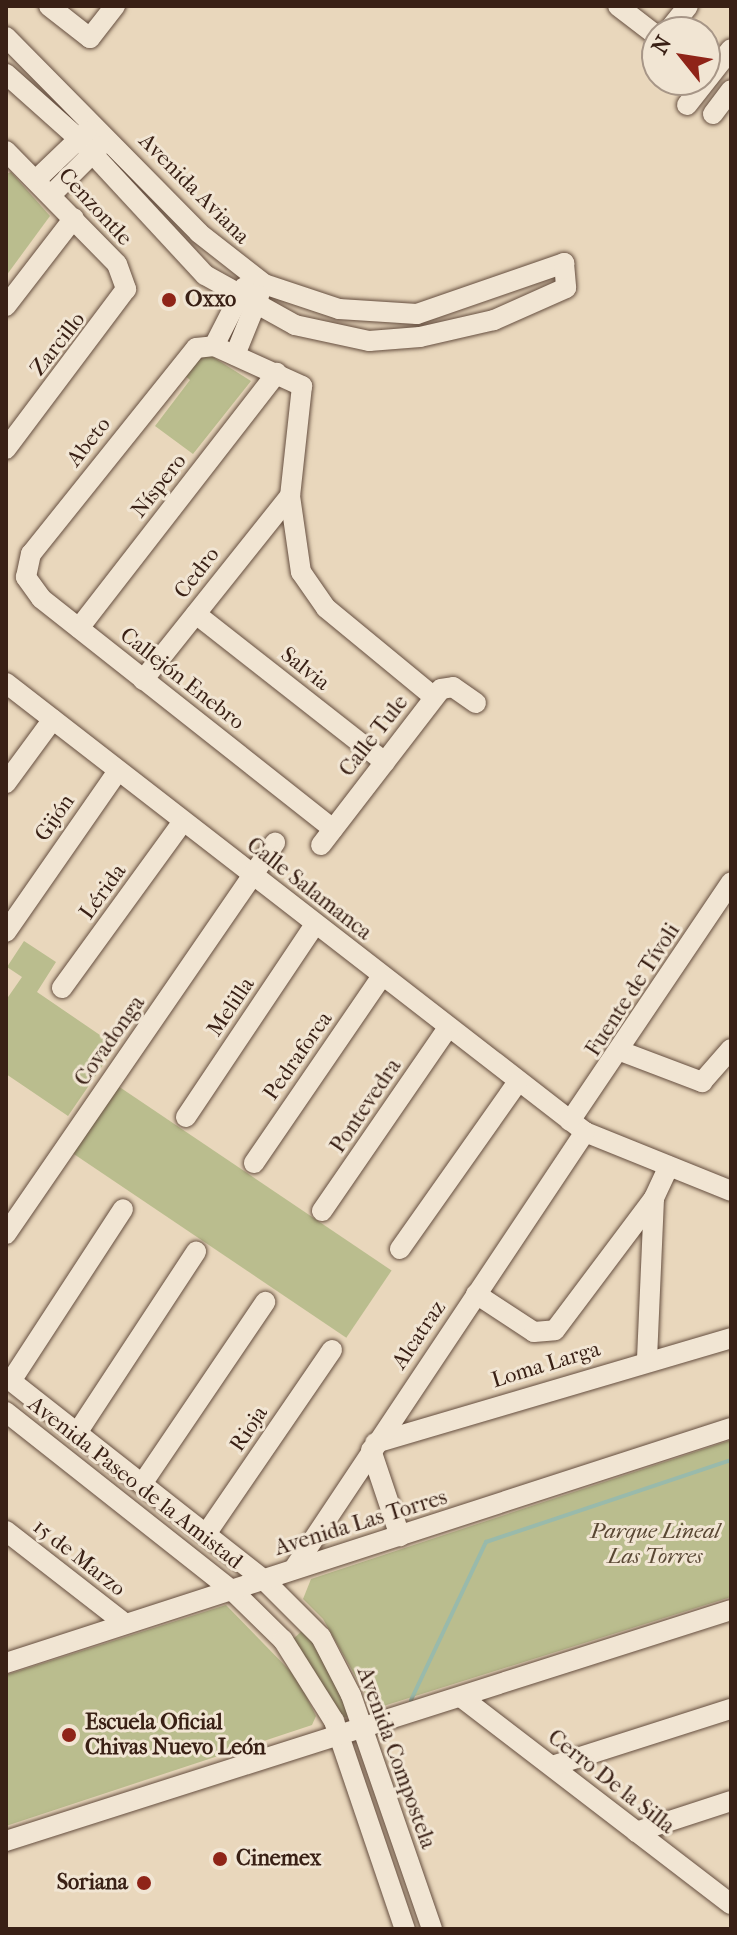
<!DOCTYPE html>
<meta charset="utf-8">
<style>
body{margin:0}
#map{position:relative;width:737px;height:1935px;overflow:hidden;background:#e9d7bc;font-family:"IM FELL French Canon",serif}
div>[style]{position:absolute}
.green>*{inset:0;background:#babd8e;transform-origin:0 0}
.stream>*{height:4px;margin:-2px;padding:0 2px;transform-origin:2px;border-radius:2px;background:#99baab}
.roads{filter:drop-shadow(0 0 2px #654e3f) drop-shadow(0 0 2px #654e3f)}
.minor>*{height:20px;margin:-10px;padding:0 10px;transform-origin:10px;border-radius:10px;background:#f1e5d3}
.dots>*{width:22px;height:22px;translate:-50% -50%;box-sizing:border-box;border:4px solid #f1e5d3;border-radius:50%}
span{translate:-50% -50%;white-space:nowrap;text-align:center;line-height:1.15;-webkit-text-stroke:6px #f1e5d3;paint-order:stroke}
.street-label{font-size:22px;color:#392015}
.poi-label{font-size:22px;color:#392015;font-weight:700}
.left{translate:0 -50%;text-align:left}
.right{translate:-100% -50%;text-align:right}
.park-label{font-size:22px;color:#594733;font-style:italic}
.frame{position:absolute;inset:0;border:8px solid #392015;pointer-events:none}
.north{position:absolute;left:641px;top:16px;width:80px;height:80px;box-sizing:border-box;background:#f1e5d3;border:2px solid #a79687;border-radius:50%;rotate:300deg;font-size:22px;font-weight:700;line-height:32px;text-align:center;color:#392015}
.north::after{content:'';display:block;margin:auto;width:28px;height:36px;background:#8f2418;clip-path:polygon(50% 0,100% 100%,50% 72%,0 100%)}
</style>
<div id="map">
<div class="green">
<div style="clip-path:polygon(11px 172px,50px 216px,6px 276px,6px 174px)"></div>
<div style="clip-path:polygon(205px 352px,251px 381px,193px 454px,155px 426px,190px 380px,182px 373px)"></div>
<div style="clip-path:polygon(24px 941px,56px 962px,37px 992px,116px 1046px,68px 1116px,6px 1074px,6px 1000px,22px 977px,7px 967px)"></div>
<div style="left:118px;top:1086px;width:330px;height:81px;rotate:34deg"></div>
<div style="clip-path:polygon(731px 1440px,731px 1597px,374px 1709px,323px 1619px,303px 1599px,311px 1579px)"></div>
<div style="clip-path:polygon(226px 1605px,297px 1678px,316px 1716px,312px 1725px,6px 1826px,6px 1675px)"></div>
<div style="clip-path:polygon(304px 1629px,329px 1671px,349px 1716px,342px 1718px,291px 1641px)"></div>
</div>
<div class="stream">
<div style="left:411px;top:1700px;width:175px;rotate:-64.6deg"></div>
<div style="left:486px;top:1542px;width:258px;rotate:-18.5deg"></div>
</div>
<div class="roads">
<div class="minor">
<div style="left:49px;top:6px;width:52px;rotate:38deg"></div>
<div style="left:90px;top:38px;width:41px;rotate:-52deg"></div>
<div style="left:618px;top:6px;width:49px;rotate:37.6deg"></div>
<div style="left:667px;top:32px;width:33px;rotate:-51deg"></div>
<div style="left:6px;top:37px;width:275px;rotate:45.4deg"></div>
<div style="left:199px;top:233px;width:83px;rotate:38.1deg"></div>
<div style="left:264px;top:284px;width:79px;rotate:18.4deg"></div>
<div style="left:339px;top:309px;width:78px;rotate:3.7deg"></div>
<div style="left:417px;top:314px;width:156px;rotate:-19.1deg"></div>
<div style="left:564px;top:263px;width:25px;rotate:85deg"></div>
<div style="left:566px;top:288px;width:79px;rotate:156deg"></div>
<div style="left:494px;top:320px;width:76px;rotate:167.1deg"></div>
<div style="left:420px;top:337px;width:51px;rotate:175.5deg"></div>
<div style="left:369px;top:341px;width:76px;rotate:-167.8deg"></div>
<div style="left:295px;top:325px;width:103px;rotate:-150.9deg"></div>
<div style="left:205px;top:275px;width:185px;rotate:-132.8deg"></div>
<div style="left:79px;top:139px;width:98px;rotate:-138.3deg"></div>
<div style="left:687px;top:105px;width:71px;rotate:-51.8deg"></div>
<div style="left:713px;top:114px;width:30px;rotate:-53deg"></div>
<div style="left:6px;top:151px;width:158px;rotate:45.5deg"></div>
<div style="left:117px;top:264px;width:27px;rotate:70deg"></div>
<div style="left:126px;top:289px;width:200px;rotate:126.9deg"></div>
<div style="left:37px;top:179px;width:69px;rotate:-43.8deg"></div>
<div style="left:52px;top:194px;width:68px;rotate:-45deg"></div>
<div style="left:6px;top:306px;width:111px;rotate:-52.3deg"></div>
<div style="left:214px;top:346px;width:66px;rotate:-63deg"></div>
<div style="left:235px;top:355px;width:64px;rotate:-67.9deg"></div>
<div style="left:196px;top:614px;width:240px;rotate:38.1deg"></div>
<div style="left:79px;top:628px;width:323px;rotate:-52.2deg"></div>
<div style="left:143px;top:680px;width:236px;rotate:-51.4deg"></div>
<div style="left:6px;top:683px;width:733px;rotate:37.79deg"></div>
<div style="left:585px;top:1132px;width:157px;rotate:22deg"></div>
<div style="left:6px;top:783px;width:79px;rotate:-53.7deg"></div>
<div style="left:333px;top:829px;width:372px;rotate:-141.7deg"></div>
<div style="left:41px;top:598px;width:26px;rotate:-126deg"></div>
<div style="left:26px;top:577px;width:24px;rotate:-78deg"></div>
<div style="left:31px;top:554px;width:264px;rotate:-51.3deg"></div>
<div style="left:196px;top:348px;width:18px;rotate:-6deg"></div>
<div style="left:214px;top:346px;width:97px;rotate:24.4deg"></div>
<div style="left:302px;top:386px;width:111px;rotate:96.2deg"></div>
<div style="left:290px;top:496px;width:77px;rotate:81.8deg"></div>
<div style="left:301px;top:572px;width:44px;rotate:55.2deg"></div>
<div style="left:326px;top:608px;width:140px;rotate:39.5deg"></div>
<div style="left:321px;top:845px;width:197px;rotate:-52.4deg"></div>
<div style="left:441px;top:689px;width:12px;rotate:-9deg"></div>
<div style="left:453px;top:687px;width:28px;rotate:35deg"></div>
<div style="left:6px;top:932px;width:195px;rotate:-55.2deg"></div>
<div style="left:62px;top:988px;width:204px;rotate:-54deg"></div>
<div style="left:623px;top:1052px;width:85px;rotate:20.8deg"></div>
<div style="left:702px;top:1082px;width:44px;rotate:-48.7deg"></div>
<div style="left:186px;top:1117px;width:232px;rotate:-56.2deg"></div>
<div style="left:570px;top:1121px;width:288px;rotate:-56deg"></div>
<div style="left:254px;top:1163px;width:227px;rotate:-55.6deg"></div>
<div style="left:322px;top:1211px;width:222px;rotate:-55.5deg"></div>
<div style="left:6px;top:1234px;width:475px;rotate:-55.5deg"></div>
<div style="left:400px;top:1249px;width:203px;rotate:-54.8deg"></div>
<div style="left:476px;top:1294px;width:69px;rotate:33.2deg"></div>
<div style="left:534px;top:1332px;width:21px;rotate:-5deg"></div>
<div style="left:555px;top:1330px;width:165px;rotate:-53.1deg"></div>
<div style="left:647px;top:1359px;width:161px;rotate:-87.5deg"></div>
<div style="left:654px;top:1198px;width:35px;rotate:-65deg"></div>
<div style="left:6px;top:1377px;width:327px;rotate:38.2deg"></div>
<div style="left:263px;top:1579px;width:82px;rotate:45deg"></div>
<div style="left:321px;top:1637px;width:65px;rotate:62.7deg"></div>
<div style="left:351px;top:1695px;width:248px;rotate:70.9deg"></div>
<div style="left:11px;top:1381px;width:205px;rotate:-56.9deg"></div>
<div style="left:6px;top:1412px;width:290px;rotate:38.3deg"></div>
<div style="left:234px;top:1592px;width:69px;rotate:44.4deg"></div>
<div style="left:283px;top:1640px;width:96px;rotate:57.8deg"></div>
<div style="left:334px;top:1721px;width:220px;rotate:71.2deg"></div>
<div style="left:77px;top:1433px;width:217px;rotate:-56.7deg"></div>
<div style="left:375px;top:1443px;width:371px;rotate:-16.4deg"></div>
<div style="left:371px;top:1450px;width:91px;rotate:71.4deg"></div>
<div style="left:142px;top:1484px;width:220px;rotate:-55.9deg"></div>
<div style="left:6px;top:1531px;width:148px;rotate:37.9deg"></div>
<div style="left:206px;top:1534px;width:223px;rotate:-55.6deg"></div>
<div style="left:295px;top:1567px;width:523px;rotate:-56.31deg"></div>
<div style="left:6px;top:1663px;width:762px;rotate:-17.96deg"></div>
<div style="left:461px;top:1697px;width:340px;rotate:37.5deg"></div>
<div style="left:552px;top:1766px;width:188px;rotate:-17.7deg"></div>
<div style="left:636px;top:1832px;width:100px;rotate:-18.1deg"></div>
<div style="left:6px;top:1841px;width:761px;rotate:-17.67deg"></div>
</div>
</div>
<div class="dots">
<div style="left:169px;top:300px;background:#8f2418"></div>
<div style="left:69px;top:1735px;background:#8f2418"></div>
<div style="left:220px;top:1859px;background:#8f2418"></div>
<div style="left:144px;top:1883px;background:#8f2418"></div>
</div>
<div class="street-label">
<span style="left:194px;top:189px;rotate:45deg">Avenida Aviana</span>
<span style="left:95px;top:207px;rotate:47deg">Cenzontle</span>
<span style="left:58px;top:344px;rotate:-52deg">Zarcillo</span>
<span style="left:89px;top:442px;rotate:-52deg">Abeto</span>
<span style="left:159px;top:486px;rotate:-52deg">Níspero</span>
<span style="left:197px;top:573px;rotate:-52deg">Cedro</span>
<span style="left:305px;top:669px;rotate:38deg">Salvia</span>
<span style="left:182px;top:679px;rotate:38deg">Callejón Enebro</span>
<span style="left:374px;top:736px;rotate:-52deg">Calle Tule</span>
<span style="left:55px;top:818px;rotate:-55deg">Gijón</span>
<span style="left:309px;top:889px;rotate:38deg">Calle Salamanca</span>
<span style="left:103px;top:892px;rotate:-54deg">Lérida</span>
<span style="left:633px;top:990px;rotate:-57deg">Fuente de Tívoli</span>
<span style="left:231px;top:1007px;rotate:-56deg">Melilla</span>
<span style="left:110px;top:1041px;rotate:-55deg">Covadonga</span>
<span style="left:298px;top:1056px;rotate:-55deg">Pedraforca</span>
<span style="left:366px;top:1106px;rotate:-56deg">Pontevedra</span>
<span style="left:419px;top:1335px;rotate:-56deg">Alcatraz</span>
<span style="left:546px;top:1365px;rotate:-17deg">Loma Larga</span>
<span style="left:249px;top:1429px;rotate:-56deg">Rioja</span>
<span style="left:135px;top:1483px;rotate:38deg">Avenida Paseo de la Amistad</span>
<span style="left:361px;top:1523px;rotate:-17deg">Avenida Las Torres</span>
<span style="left:79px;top:1558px;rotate:38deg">15 de Marzo</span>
<span style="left:396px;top:1758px;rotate:70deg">Avenida Compostela</span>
<span style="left:611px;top:1782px;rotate:38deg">Cerro De la Silla</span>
</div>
<div class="poi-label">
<span class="left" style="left:185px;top:300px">Oxxo</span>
<span class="left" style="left:85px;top:1735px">Escuela Oficial<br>Chivas Nuevo León</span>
<span class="left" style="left:236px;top:1859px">Cinemex</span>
<span class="right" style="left:128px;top:1883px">Soriana</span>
</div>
<div class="park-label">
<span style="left:655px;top:1544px">Parque Lineal<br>Las Torres</span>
</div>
<div class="frame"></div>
<div class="north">N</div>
</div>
